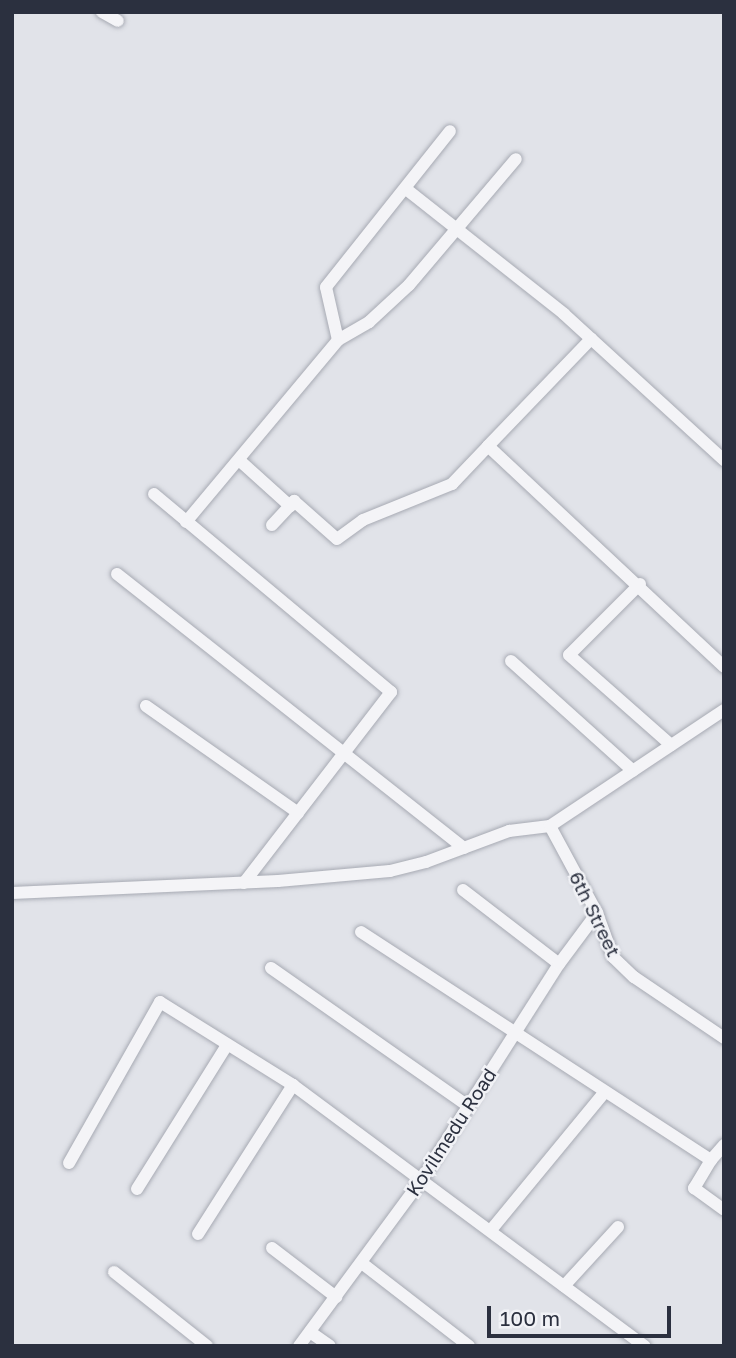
<!DOCTYPE html>
<html>
<head>
<meta charset="utf-8">
<style>
	body { margin:0 }
	#map { position:relative; width:736px; height:1358px; overflow:hidden; background:#e1e3e9; font-family:"Golos Text",sans-serif }
	div>[style] { position:absolute }
	.roads { filter:drop-shadow(0 0 2px #a7aab3) drop-shadow(0 0 2px #a7aab3) }
	.minor>* { height:12px; margin:-6px; padding:0 6px; transform-origin:6px; border-radius:6px; background:#f4f4f7 }
	span { translate:-50% -50%; white-space:nowrap; text-align:center; line-height:1.15; -webkit-text-stroke:5px #f1f2f6; paint-order:stroke }
	.street-label { font-size:19px; color:#2b303f }
	.frame { position:absolute; inset:0; border:14px solid #2b303f; pointer-events:none }
	.scale { position:absolute; left:487px; top:1306px; width:184px; height:32px; box-sizing:border-box; border:4px solid #2b303f; border-top:0; padding-left:9px; font-size:21px; line-height:24px; white-space:nowrap; color:#2b303f; -webkit-text-stroke:5px #f1f2f6; paint-order:stroke }
</style>
</head>
<body>
<div id="map">
	<div class="roads">
		<div class="minor">
			<i style="left:102px;top:12px;width:18px;rotate:29deg"></i>
			<i style="left:406px;top:189px;width:201px;rotate:38.3deg"></i>
			<i style="left:564px;top:314px;width:217px;rotate:42.4deg"></i>
			<i style="left:338px;top:340px;width:54px;rotate:-102.8deg"></i>
			<i style="left:326px;top:287px;width:199px;rotate:-51.5deg"></i>
			<i style="left:488px;top:446px;width:149px;rotate:-46.1deg"></i>
			<i style="left:239px;top:460px;width:69px;rotate:42deg"></i>
			<i style="left:154px;top:494px;width:309px;rotate:39.9deg"></i>
			<i style="left:391px;top:692px;width:241px;rotate:127.6deg"></i>
			<i style="left:186px;top:522px;width:237px;rotate:-50.1deg"></i>
			<i style="left:338px;top:340px;width:36px;rotate:-30deg"></i>
			<i style="left:369px;top:322px;width:54px;rotate:-42.8deg"></i>
			<i style="left:409px;top:285px;width:165px;rotate:-49.7deg"></i>
			<i style="left:272px;top:525px;width:33px;rotate:-47deg"></i>
			<i style="left:294px;top:501px;width:57px;rotate:41.5deg"></i>
			<i style="left:337px;top:539px;width:32px;rotate:-36deg"></i>
			<i style="left:363px;top:520px;width:96px;rotate:-22deg"></i>
			<i style="left:452px;top:484px;width:52px;rotate:-46.5deg"></i>
			<i style="left:488px;top:446px;width:323px;rotate:43.1deg"></i>
			<i style="left:117px;top:574px;width:442px;rotate:38.3deg"></i>
			<i style="left:640px;top:584px;width:100px;rotate:135deg"></i>
			<i style="left:569px;top:655px;width:136px;rotate:41.4deg"></i>
			<i style="left:511px;top:661px;width:164px;rotate:42deg"></i>
			<i style="left:146px;top:706px;width:186px;rotate:35.1deg"></i>
			<i style="left:550px;top:826px;width:99px;rotate:61.6deg"></i>
			<i style="left:597px;top:913px;width:47px;rotate:70deg"></i>
			<i style="left:613px;top:957px;width:29px;rotate:44deg"></i>
			<i style="left:634px;top:977px;width:109px;rotate:34.1deg"></i>
			<i style="left:463px;top:890px;width:121px;rotate:37.6deg"></i>
			<i style="left:12px;top:893px;width:266px;rotate:-2.6deg"></i>
			<i style="left:278px;top:881px;width:112px;rotate:-5.1deg"></i>
			<i style="left:390px;top:871px;width:37px;rotate:-14deg"></i>
			<i style="left:426px;top:862px;width:89px;rotate:-20.5deg"></i>
			<i style="left:509px;top:831px;width:41px;rotate:-7deg"></i>
			<i style="left:550px;top:826px;width:209px;rotate:-33.7deg"></i>
			<i style="left:361px;top:932px;width:418px;rotate:33.1deg"></i>
			<i style="left:711px;top:1160px;width:33px;rotate:121deg"></i>
			<i style="left:694px;top:1188px;width:37px;rotate:36deg"></i>
			<i style="left:271px;top:968px;width:239px;rotate:35deg"></i>
			<i style="left:711px;top:1160px;width:20px;rotate:-49deg"></i>
			<i style="left:69px;top:1163px;width:185px;rotate:-60.5deg"></i>
			<i style="left:160px;top:1002px;width:157px;rotate:32deg"></i>
			<i style="left:293px;top:1085px;width:438px;rotate:36.6deg"></i>
			<i style="left:137px;top:1189px;width:170px;rotate:-58deg"></i>
			<i style="left:491px;top:1230px;width:178px;rotate:-50.5deg"></i>
			<i style="left:198px;top:1234px;width:177px;rotate:-57.5deg"></i>
			<i style="left:272px;top:1248px;width:81px;rotate:37.4deg"></i>
			<i style="left:363px;top:1264px;width:134px;rotate:37.7deg"></i>
			<i style="left:114px;top:1272px;width:119px;rotate:38.5deg"></i>
			<i style="left:564px;top:1286px;width:80px;rotate:-47.5deg"></i>
			<i style="left:310px;top:1332px;width:24px;rotate:35deg"></i>
			<i style="left:299px;top:1346px;width:207px;rotate:-53.6deg"></i>
			<i style="left:422px;top:1179px;width:255px;rotate:-57.5deg"></i>
			<i style="left:559px;top:964px;width:64px;rotate:-53.3deg"></i>
		</div>
	</div>
	<div class="street-label">
		<span style="left:595px;top:914px;rotate:64deg">6th Street</span>
		<span style="left:451px;top:1132px;rotate:-57deg">Kovilmedu Road</span>
	</div>
	<div class="frame"></div>
	<div class="scale">100 m</div>
</div>
</body>
</html>
